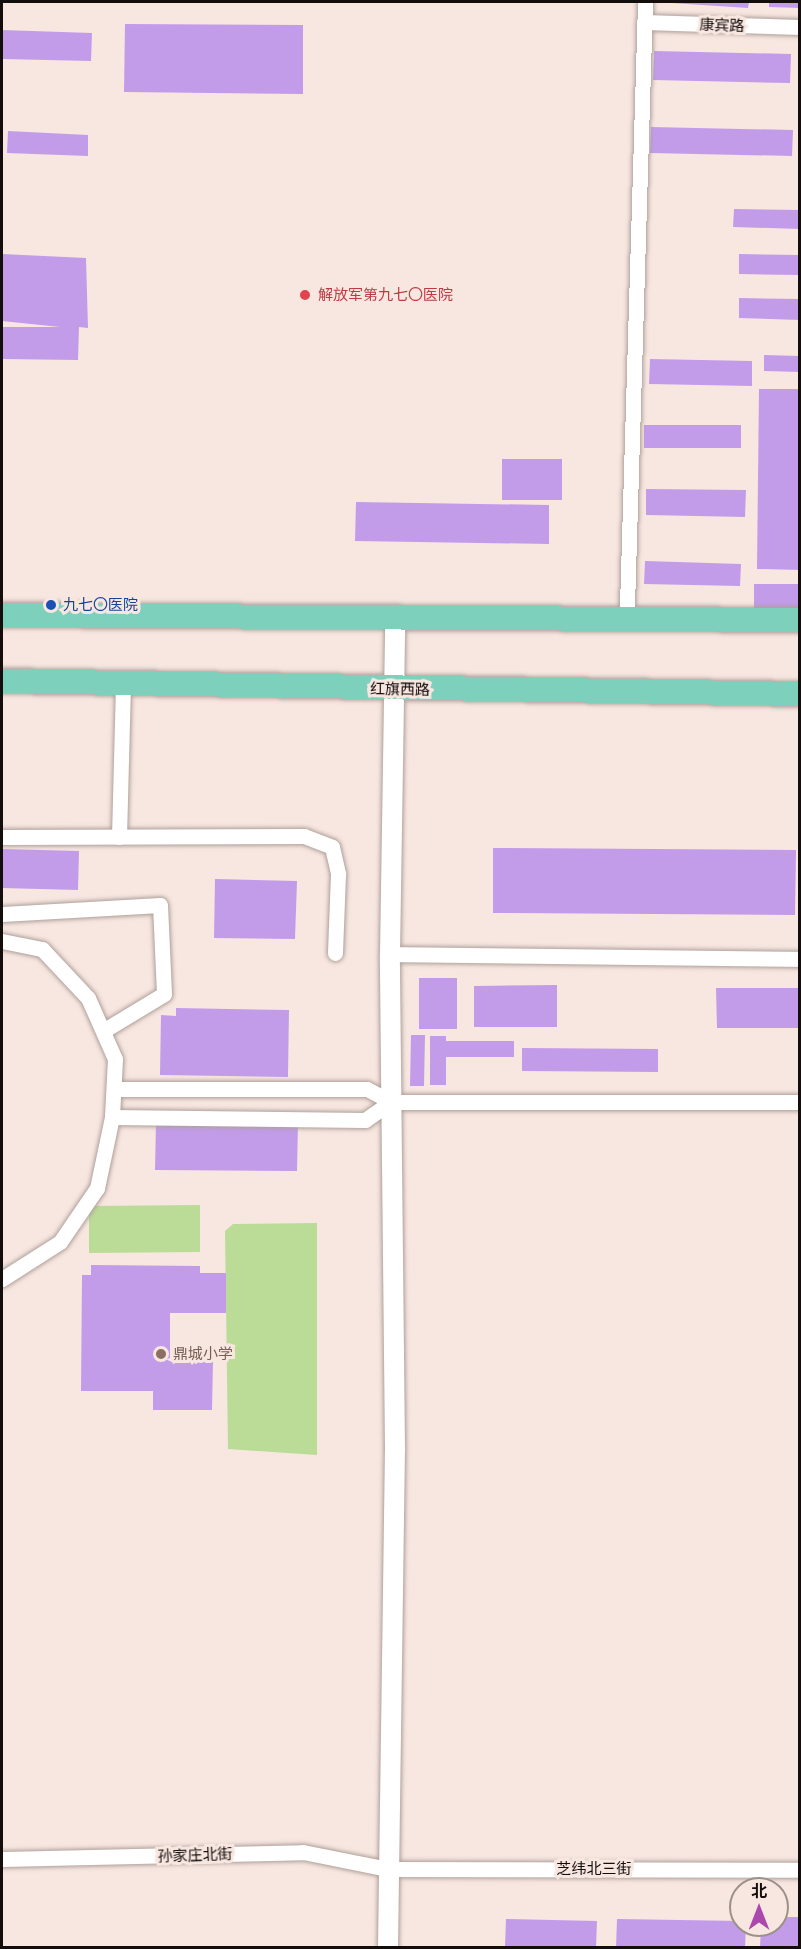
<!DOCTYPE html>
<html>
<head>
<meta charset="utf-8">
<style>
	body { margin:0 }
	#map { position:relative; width:801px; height:1949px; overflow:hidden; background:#f8e7e1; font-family:Inter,"Noto Sans SC",sans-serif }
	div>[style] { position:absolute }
	.green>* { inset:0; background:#bbdc97 }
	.building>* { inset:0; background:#c29ce9 }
	.roads { filter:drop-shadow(0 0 2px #afa09a) drop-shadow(0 0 2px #afa09a) }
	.minor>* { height:15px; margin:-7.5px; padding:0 7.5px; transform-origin:7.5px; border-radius:7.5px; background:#fff }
	.tertiary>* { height:20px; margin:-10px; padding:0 10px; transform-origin:10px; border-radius:10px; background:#fff }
	.primary>* { height:24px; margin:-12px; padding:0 12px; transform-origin:12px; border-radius:12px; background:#7dd0bc }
	.dots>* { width:16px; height:16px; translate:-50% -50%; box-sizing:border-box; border:3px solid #f8e7e1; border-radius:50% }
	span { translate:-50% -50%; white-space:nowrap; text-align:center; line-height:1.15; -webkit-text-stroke:6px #f8e7e1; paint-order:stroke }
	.street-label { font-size:15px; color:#130d0b }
	.health-label { font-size:15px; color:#be3a42 }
	.left { translate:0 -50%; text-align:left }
	.transit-label { font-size:15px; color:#164399 }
	.education-label { font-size:15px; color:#785e54 }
	.frame { position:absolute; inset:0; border:3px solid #130d0b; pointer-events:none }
	.north { position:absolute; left:729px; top:1877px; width:60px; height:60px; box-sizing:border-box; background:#f8e7e1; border:2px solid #9c908b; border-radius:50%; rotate:0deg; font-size:16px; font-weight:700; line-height:24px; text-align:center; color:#130d0b }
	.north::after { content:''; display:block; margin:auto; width:21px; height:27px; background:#ab48ae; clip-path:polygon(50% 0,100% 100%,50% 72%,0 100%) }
</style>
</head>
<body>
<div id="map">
	<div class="green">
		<i style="clip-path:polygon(200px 1205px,200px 1252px,89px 1253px,89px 1206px)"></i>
		<i style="clip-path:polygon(317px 1223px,317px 1455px,228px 1449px,225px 1231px,233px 1224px)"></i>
	</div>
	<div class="building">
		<i style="clip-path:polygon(656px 2px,749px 2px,748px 8px)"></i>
		<i style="clip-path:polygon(769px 2px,800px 2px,800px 8px,769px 7px)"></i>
		<i style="clip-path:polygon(125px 24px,303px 25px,303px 94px,124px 92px)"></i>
		<i style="clip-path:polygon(2px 30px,92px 33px,91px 61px,2px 59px)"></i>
		<i style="clip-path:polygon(654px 51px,791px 54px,790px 83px,653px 80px)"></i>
		<i style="clip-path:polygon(651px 127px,793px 130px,792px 156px,650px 153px)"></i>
		<i style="clip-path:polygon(8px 131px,88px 135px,88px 156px,7px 153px)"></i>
		<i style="clip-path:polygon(734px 209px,800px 210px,800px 229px,733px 227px)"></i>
		<i style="clip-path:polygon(2px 254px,86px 258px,88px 328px,79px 327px,78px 360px,2px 359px,2px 327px,60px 327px,2px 321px)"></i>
		<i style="clip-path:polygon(739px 254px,800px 255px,800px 275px,739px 274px)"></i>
		<i style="clip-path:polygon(739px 298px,800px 299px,800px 320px,739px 318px)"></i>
		<i style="clip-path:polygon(764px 355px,800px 356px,800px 372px,764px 371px)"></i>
		<i style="clip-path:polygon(650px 359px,752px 361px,752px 386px,649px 384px)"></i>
		<i style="clip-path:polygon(759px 389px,800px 389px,800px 570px,757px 569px)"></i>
		<i style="clip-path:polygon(644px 425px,741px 425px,741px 448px,644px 448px)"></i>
		<i style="clip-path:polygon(502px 459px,562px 459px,562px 500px,502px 500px)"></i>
		<i style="clip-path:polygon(646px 489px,746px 490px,745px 517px,646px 515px)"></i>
		<i style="clip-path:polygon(356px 502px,549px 505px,549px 544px,355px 541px)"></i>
		<i style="clip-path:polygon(645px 561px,741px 564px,740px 586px,644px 584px)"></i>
		<i style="clip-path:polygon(754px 584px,800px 584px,800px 611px,754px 611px)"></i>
		<i style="clip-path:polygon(493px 848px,796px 850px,795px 915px,493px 913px)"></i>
		<i style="clip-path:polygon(2px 849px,79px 851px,78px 890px,2px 888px)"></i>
		<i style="clip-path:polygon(215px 879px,297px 881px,295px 939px,214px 938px)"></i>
		<i style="clip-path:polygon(419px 978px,457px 978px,457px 1029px,419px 1029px)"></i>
		<i style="clip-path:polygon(557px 985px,557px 1027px,474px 1027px,474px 986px)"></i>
		<i style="clip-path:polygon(716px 988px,800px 988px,800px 1028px,717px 1028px)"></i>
		<i style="clip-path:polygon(176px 1008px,289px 1010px,288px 1077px,160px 1075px,161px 1015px,176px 1016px)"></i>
		<i style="clip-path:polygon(411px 1035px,425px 1035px,424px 1086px,410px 1086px)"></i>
		<i style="clip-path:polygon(430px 1036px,446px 1036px,446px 1041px,514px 1041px,514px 1057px,446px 1057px,446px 1085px,430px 1085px)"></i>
		<i style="clip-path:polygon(522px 1048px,658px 1049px,658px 1072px,522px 1071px)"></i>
		<i style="clip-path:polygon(156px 1122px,298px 1123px,297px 1171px,155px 1170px)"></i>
		<i style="clip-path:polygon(91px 1265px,200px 1266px,200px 1273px,226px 1273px,226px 1313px,170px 1313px,170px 1361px,213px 1362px,212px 1410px,153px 1410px,153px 1391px,81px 1391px,82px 1275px,91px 1275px)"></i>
		<i style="clip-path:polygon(777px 1917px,800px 1917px,800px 1948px,760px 1948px,761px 1925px,777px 1925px)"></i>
		<i style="clip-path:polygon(506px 1919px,597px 1921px,596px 1948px,505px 1947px)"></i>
		<i style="clip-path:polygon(617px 1919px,741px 1921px,741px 1925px,746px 1925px,745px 1948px,616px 1948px)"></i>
	</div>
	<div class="roads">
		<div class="minor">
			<i style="left:644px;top:22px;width:156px;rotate:1.8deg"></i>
			<i style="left:627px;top:606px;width:604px;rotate:-88.29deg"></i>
			<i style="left:2px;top:837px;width:302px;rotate:-0.2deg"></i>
			<i style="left:304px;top:836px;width:30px;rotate:21deg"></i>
			<i style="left:332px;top:847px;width:28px;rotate:77deg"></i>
			<i style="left:338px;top:874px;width:79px;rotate:92.2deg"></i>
			<i style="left:119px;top:837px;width:153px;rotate:-88.5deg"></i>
			<i style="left:2px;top:914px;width:158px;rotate:-3.3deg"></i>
			<i style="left:160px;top:905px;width:89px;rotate:87.4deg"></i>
			<i style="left:164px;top:994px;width:71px;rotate:148.8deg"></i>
			<i style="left:2px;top:941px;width:41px;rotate:11.3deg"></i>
			<i style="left:42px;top:949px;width:67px;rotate:46.8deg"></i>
			<i style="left:88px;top:998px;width:67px;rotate:66.1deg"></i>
			<i style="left:115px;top:1059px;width:58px;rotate:93deg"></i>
			<i style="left:112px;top:1117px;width:73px;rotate:101.9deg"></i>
			<i style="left:97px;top:1188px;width:65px;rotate:124.4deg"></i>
			<i style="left:60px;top:1242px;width:69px;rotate:147.5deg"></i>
			<i style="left:390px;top:954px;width:410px;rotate:0.7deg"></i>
			<i style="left:115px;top:1089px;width:252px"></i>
			<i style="left:367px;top:1089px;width:27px;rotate:28deg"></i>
			<i style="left:391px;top:1102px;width:409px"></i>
			<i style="left:112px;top:1117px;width:253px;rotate:0.7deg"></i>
			<i style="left:365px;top:1120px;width:32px;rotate:-35deg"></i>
			<i style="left:2px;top:1859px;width:301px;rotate:-1.3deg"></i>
			<i style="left:303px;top:1852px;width:87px;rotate:11.3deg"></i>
			<i style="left:388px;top:1869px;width:412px;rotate:0.1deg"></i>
		</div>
		<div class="tertiary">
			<i style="left:388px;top:1948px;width:499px;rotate:-89.2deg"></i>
			<i style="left:395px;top:1449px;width:495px;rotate:-90.6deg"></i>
			<i style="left:390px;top:954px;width:337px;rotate:-89.1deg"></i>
		</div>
		<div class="primary">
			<i style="left:2px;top:615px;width:798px;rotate:0.36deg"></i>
			<i style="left:2px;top:681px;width:798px;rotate:0.93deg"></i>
		</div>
	</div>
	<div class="dots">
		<i style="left:305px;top:295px;background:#e0444e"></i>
		<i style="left:51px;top:605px;background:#1a4fb4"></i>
		<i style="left:161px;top:1354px;background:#8d6e63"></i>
	</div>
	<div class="street-label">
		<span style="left:722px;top:25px;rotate:2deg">康宾路</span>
		<span style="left:400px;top:689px;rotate:1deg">红旗西路</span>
		<span style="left:195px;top:1855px;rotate:-2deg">孙家庄北街</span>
		<span style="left:594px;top:1869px">芝纬北三街</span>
	</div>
	<div class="health-label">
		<span class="left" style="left:318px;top:295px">解放军第九七〇医院</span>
	</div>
	<div class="transit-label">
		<span class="left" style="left:63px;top:605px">九七〇医院</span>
	</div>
	<div class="education-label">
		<span class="left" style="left:173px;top:1354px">鼎城小学</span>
	</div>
	<div class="frame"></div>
	<div class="north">北</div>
</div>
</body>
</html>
